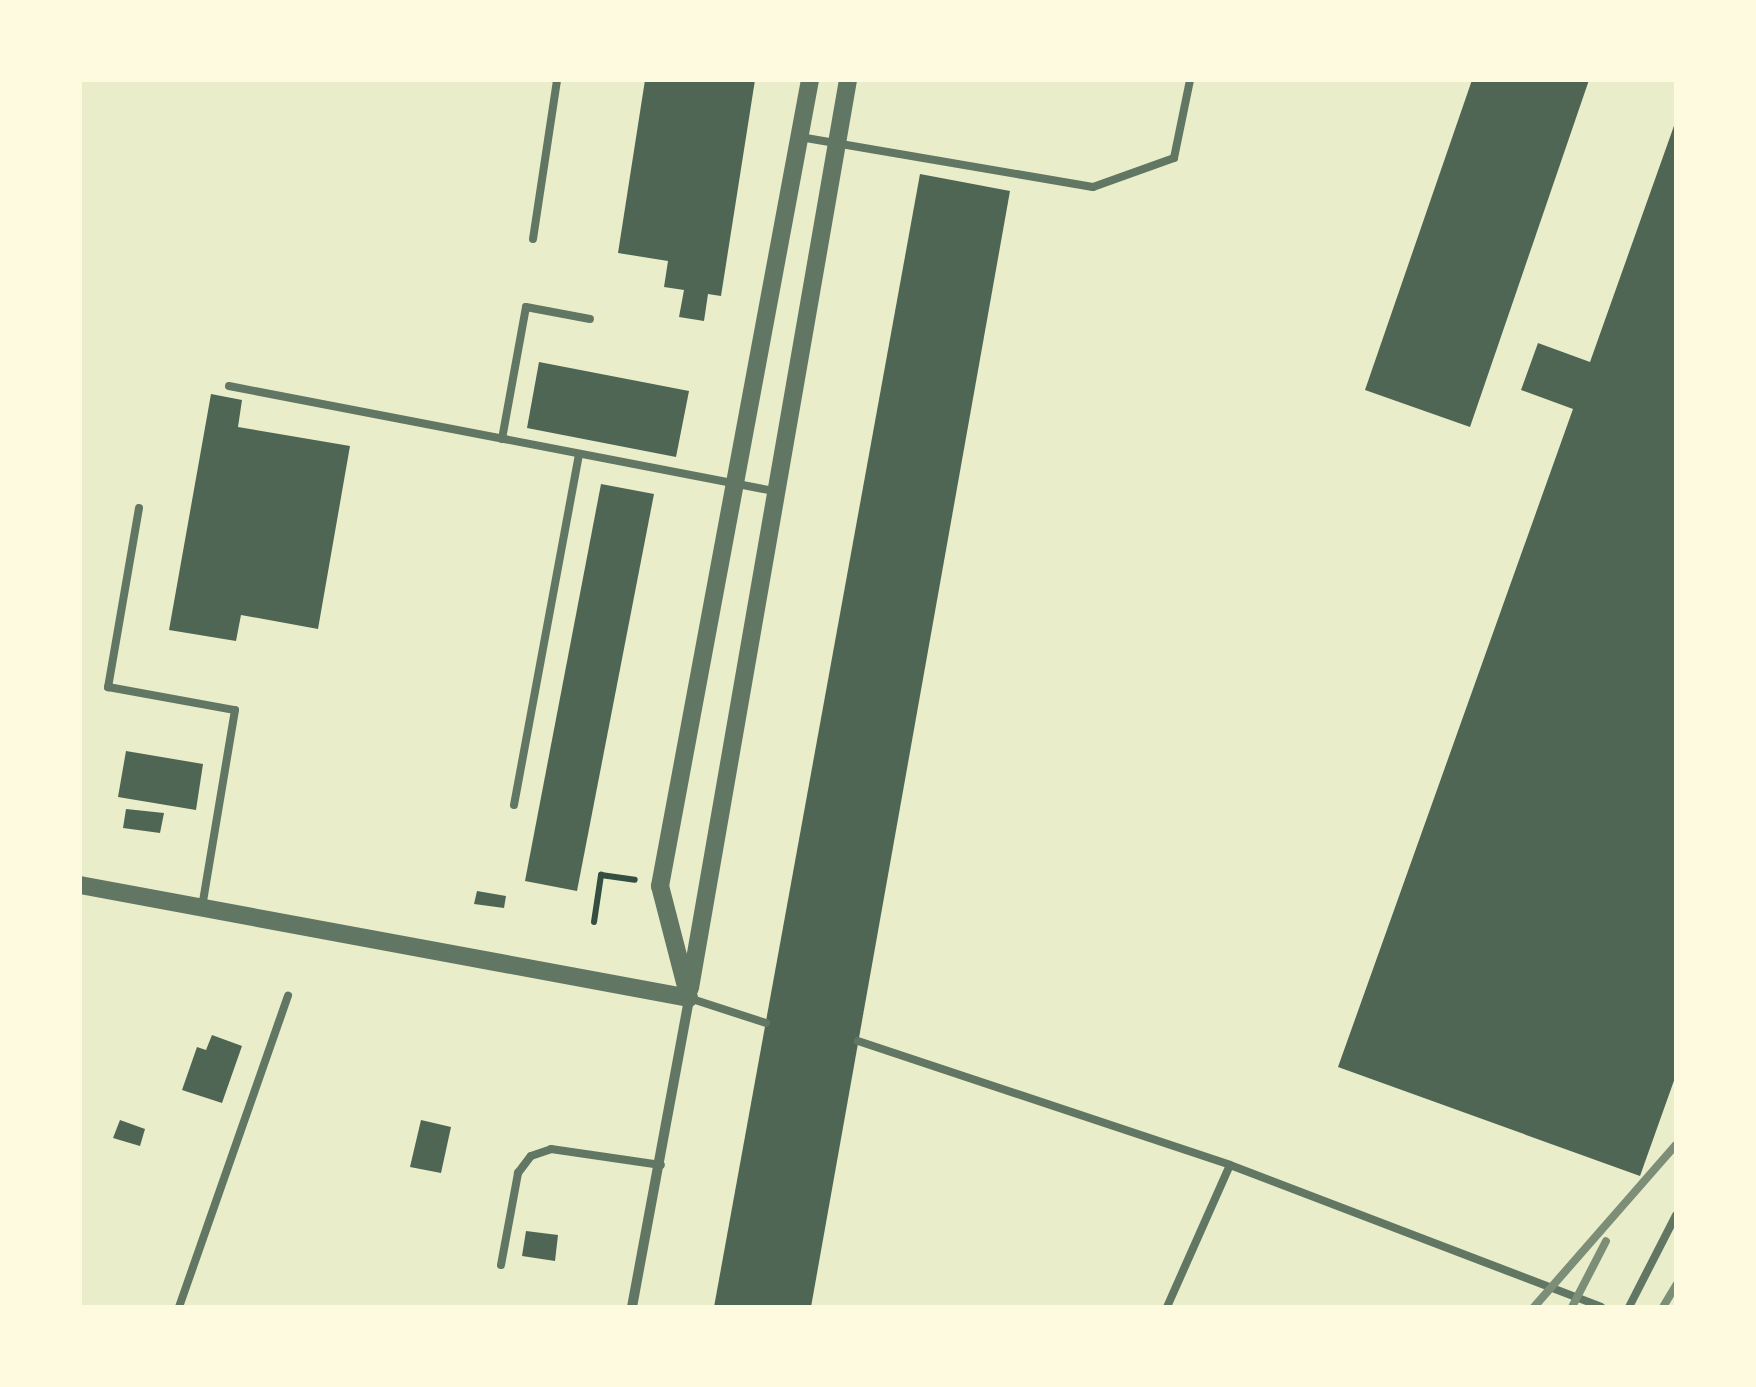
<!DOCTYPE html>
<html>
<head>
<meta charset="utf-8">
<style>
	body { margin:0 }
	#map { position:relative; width:1756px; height:1387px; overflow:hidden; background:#e9edc9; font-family:"DM Sans",sans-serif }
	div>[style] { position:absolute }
	.building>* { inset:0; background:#4f6655 }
	.path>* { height:6px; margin:-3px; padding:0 3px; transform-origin:3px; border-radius:3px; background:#344e41 }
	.service>* { height:8px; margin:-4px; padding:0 4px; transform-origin:4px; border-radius:4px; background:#617663 }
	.minor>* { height:10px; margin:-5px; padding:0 5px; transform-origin:5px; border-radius:5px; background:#617663 }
	.tertiary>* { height:18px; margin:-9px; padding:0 9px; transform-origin:9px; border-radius:9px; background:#617663 }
	.rail>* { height:8px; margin:-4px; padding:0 4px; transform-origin:4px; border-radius:4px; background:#7c8e77 }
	span { translate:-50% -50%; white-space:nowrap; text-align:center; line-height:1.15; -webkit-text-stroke:9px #fefae0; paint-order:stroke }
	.frame { position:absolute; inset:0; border:82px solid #fefae0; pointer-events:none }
</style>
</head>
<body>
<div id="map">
	<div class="building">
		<i style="clip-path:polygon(645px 80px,755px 80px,721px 296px,708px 294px,704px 321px,679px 317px,684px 290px,664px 287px,668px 261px,618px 253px)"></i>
		<i style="clip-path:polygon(1472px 80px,1589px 80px,1470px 427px,1365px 390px)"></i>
		<i style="clip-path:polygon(1675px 123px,1676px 1075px,1640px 1176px,1338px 1067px,1573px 409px,1521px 390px,1538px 343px,1590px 362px)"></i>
		<i style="clip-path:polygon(920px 174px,1010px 191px,811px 1307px,714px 1307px)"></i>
		<i style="clip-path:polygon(539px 362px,689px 391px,676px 457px,527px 428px)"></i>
		<i style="clip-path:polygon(211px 394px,242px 400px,238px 427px,350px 446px,318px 629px,241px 615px,236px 641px,169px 630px)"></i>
		<i style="clip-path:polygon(601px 484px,654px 494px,577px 891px,525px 881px)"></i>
		<i style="clip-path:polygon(126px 751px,203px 764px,196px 810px,118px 797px)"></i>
		<i style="clip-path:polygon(126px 809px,164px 813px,160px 833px,123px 828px)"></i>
		<i style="clip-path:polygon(477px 891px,506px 896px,504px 908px,474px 904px)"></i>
		<i style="clip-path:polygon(212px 1035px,242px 1046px,222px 1103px,182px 1090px,197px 1047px,206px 1050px)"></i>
		<i style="clip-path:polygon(120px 1120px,145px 1129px,140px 1146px,113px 1138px)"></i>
		<i style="clip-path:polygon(421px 1120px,451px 1127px,441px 1173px,410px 1167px)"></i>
		<i style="clip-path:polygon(526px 1231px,558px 1235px,555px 1261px,522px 1256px)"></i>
	</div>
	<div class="path">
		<i style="left:594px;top:922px;width:48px;rotate:-81.5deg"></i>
		<i style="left:601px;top:875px;width:34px;rotate:8deg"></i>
	</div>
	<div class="service">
		<i style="left:800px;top:137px;width:297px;rotate:9.7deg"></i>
		<i style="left:1093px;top:187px;width:86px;rotate:-19.7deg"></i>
		<i style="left:1174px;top:158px;width:80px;rotate:-78.4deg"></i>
		<i style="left:533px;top:239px;width:161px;rotate:-81.4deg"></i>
		<i style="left:229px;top:386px;width:555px;rotate:10.91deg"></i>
		<i style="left:502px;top:439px;width:134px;rotate:-79.7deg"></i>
		<i style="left:526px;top:307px;width:65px;rotate:10.6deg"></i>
		<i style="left:139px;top:508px;width:182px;rotate:99.8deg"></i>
		<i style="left:108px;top:687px;width:129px;rotate:10.3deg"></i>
		<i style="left:235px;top:710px;width:200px;rotate:99.5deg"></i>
		<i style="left:514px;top:805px;width:357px;rotate:-79.5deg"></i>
		<i style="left:689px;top:998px;width:81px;rotate:18deg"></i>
		<i style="left:858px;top:1041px;width:392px;rotate:18.4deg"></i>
		<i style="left:501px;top:1265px;width:94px;rotate:-79.5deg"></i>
		<i style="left:518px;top:1173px;width:21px;rotate:-53deg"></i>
		<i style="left:531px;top:1156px;width:21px;rotate:-19deg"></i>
		<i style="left:551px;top:1149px;width:111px;rotate:8.3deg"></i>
		<i style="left:179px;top:1307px;width:330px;rotate:-70.7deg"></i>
		<i style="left:1167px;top:1307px;width:155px;rotate:-66.1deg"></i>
		<i style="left:1230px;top:1165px;width:397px;rotate:20.9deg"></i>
		<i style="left:1629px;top:1307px;width:103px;rotate:-62.9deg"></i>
	</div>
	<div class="minor">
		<i style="left:632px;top:1307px;width:314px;rotate:-79.5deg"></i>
	</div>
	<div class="tertiary">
		<i style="left:80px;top:885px;width:619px;rotate:10.51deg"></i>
		<i style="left:690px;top:988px;width:922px;rotate:-80.13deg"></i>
		<i style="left:689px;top:998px;width:116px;rotate:-104.5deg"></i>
		<i style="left:660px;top:886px;width:820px;rotate:-79.46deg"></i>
	</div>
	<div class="rail">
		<i style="left:1534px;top:1307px;width:215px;rotate:-48.8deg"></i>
		<i style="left:1572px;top:1307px;width:74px;rotate:-62.7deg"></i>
		<i style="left:1663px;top:1307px;width:26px;rotate:-59deg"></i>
	</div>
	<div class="frame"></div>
</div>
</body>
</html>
